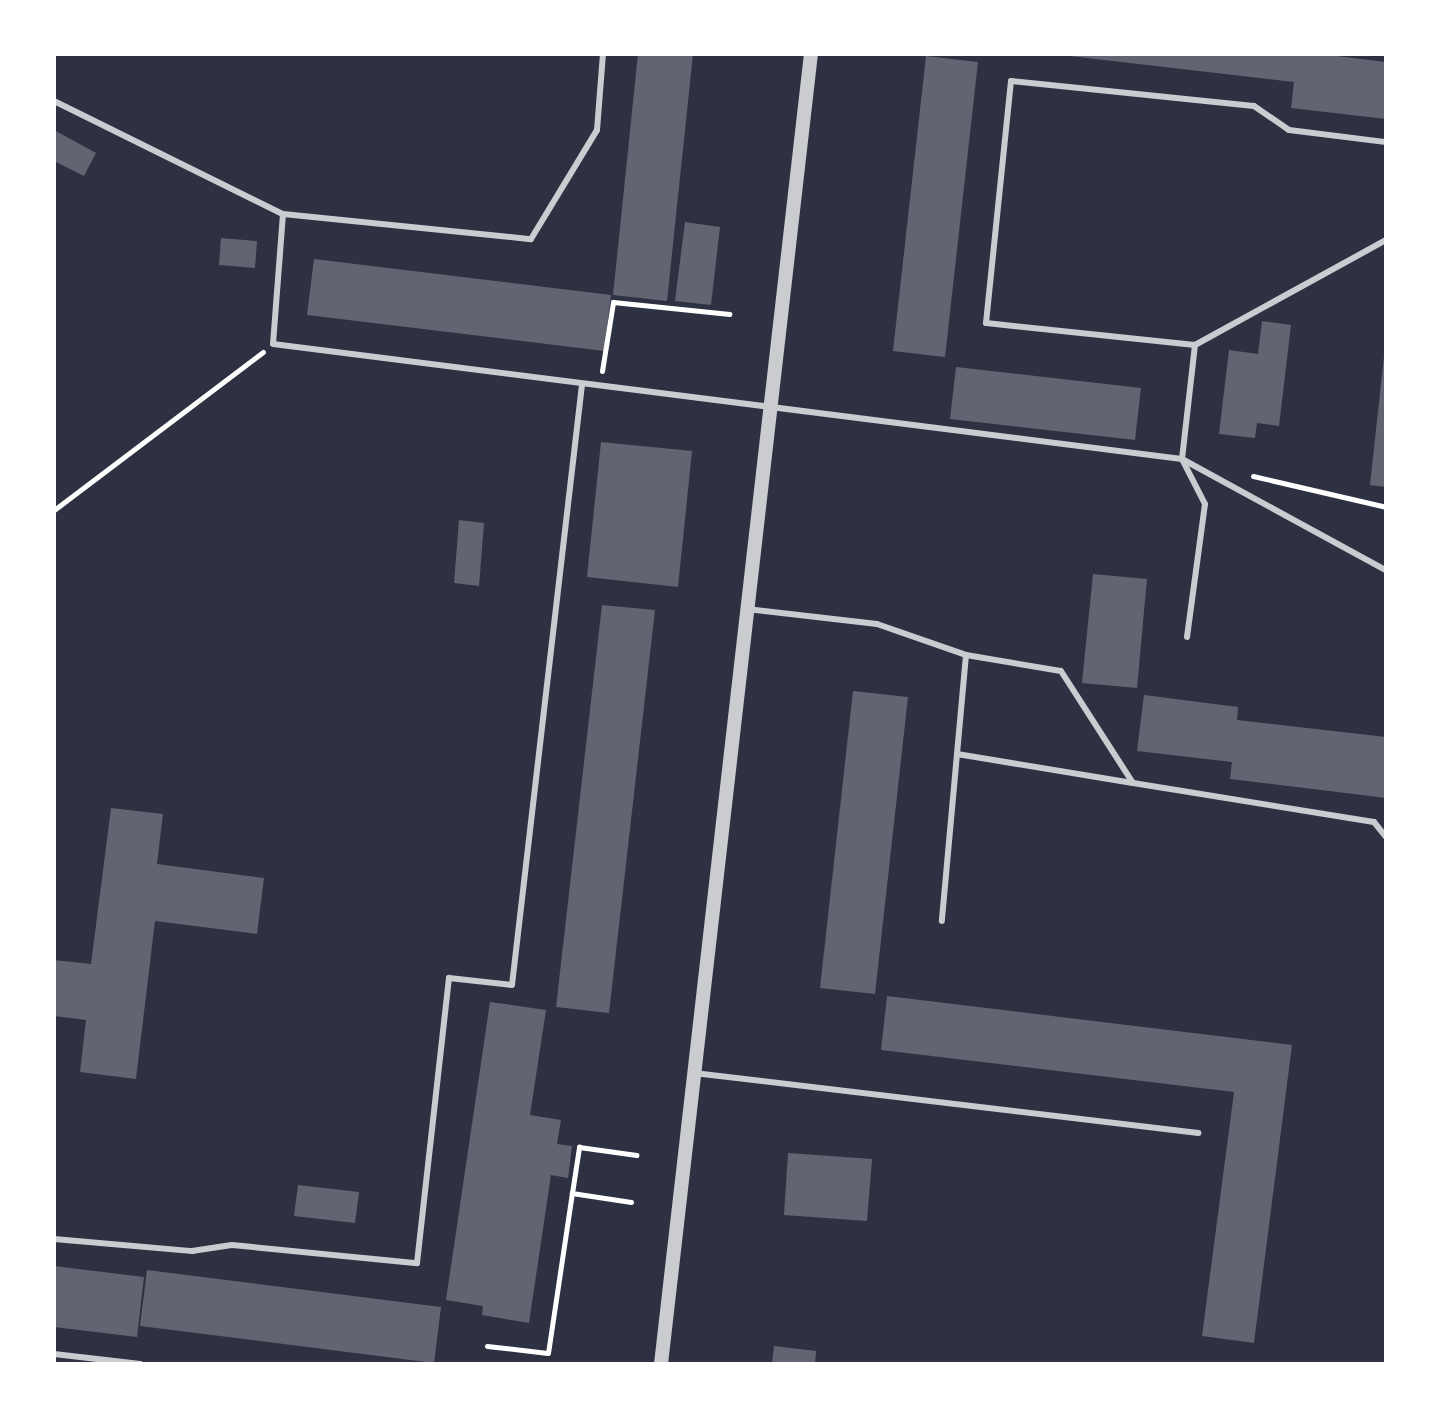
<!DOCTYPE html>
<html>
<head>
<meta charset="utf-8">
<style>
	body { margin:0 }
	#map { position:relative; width:1440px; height:1418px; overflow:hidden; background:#2d3142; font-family:"Source Sans 3",sans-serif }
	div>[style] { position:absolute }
	.building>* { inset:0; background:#626471 }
	.path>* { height:5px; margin:-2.5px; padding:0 2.5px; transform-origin:2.5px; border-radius:2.5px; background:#fff }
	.service>* { height:6px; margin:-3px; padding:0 3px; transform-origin:3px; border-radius:3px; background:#caccd0 }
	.tertiary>* { height:14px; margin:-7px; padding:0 7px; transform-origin:7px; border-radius:7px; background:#caccd0 }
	span { translate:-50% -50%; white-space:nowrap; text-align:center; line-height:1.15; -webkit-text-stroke:6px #fff; paint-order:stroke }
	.frame { position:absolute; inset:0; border:56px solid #fff; pointer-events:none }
</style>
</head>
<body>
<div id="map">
	<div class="building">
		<i style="clip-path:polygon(638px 54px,693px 54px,667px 301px,613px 295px)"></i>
		<i style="clip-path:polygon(1320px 54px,1386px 62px,1386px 119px,1291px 108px,1294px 82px,1070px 56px)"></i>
		<i style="clip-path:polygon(926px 56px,978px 62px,945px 357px,893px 351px)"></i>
		<i style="clip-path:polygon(54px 130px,96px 153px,84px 176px,54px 161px)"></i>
		<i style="clip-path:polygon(685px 222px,720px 227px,711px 305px,675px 301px)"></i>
		<i style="clip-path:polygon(221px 238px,257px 241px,255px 268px,219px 265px)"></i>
		<i style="clip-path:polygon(314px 259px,611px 295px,604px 351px,307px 315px)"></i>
		<i style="clip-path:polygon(1262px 321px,1291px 325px,1279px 426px,1257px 423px,1255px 438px,1219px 434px,1229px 350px,1258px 354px)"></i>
		<i style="clip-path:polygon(1384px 356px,1386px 356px,1386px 487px,1370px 485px)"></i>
		<i style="clip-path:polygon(956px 367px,1141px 388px,1135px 440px,950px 419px)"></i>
		<i style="clip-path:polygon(601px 442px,692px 451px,678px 587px,587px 577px)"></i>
		<i style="clip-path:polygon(459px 520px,484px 523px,479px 586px,454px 583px)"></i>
		<i style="clip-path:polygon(1093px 574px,1147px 579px,1137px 688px,1082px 683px)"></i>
		<i style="clip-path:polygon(602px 605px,655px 610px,609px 1013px,556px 1007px)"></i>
		<i style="clip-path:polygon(853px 691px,908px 697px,875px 994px,820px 988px)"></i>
		<i style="clip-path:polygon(1144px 695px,1238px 707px,1237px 720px,1386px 737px,1386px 798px,1230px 779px,1232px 762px,1137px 751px)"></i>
		<i style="clip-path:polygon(111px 808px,163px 814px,157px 864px,264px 878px,257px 934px,155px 921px,136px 1079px,80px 1072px,86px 1020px,54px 1016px,54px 960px,91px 964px)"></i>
		<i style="clip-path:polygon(887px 996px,1292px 1045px,1254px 1343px,1202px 1336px,1234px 1092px,881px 1050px)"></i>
		<i style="clip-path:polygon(490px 1002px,546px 1010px,530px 1115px,561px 1120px,557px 1144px,572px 1146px,568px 1178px,551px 1175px,529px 1323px,482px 1315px,483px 1306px,446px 1300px)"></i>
		<i style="clip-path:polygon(788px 1153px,872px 1159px,867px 1221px,784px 1215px)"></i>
		<i style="clip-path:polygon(298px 1185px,359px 1192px,355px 1223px,294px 1216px)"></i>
		<i style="clip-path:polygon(54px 1266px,144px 1277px,137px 1337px,54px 1327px)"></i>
		<i style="clip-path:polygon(147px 1270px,441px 1307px,434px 1363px,140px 1326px)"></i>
		<i style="clip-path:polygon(774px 1346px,816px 1351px,815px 1364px,772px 1364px)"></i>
	</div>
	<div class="path">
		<i style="left:602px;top:371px;width:70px;rotate:-80.9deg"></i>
		<i style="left:613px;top:302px;width:117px;rotate:5.9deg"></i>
		<i style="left:1253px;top:476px;width:137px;rotate:13.1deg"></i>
		<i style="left:54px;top:510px;width:262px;rotate:-37.1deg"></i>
		<i style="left:631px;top:1202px;width:60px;rotate:-171.3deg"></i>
		<i style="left:572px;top:1193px;width:47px;rotate:-81.3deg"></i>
		<i style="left:579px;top:1147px;width:58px;rotate:8deg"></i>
		<i style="left:487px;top:1346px;width:61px;rotate:6.5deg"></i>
		<i style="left:548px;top:1353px;width:162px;rotate:-81.5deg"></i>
	</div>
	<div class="service">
		<i style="left:54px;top:101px;width:255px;rotate:26.3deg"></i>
		<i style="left:283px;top:214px;width:249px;rotate:5.8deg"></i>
		<i style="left:531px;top:239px;width:127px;rotate:-58.8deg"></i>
		<i style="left:597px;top:130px;width:76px;rotate:-85.5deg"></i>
		<i style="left:283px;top:214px;width:130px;rotate:94.4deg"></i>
		<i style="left:273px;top:344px;width:916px;rotate:7.21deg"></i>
		<i style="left:1182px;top:459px;width:232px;rotate:28.6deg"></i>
		<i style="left:1195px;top:345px;width:218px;rotate:-28.8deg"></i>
		<i style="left:747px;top:609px;width:131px;rotate:6.6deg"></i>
		<i style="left:877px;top:624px;width:94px;rotate:19.2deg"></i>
		<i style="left:966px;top:655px;width:267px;rotate:95.2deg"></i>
		<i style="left:1187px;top:637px;width:134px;rotate:-82.3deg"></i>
		<i style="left:1205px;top:504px;width:51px;rotate:-117.1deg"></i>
		<i style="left:1182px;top:459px;width:115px;rotate:-83.5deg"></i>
		<i style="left:1195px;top:345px;width:210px;rotate:-174deg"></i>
		<i style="left:986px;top:323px;width:243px;rotate:-84.1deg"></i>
		<i style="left:1011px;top:81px;width:244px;rotate:5.9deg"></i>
		<i style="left:1254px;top:106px;width:42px;rotate:34.4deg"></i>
		<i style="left:1289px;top:130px;width:98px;rotate:7.1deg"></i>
		<i style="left:966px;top:655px;width:96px;rotate:9.6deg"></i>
		<i style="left:1061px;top:671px;width:133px;rotate:57.3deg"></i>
		<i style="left:1133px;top:783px;width:244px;rotate:9.2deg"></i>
		<i style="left:1374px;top:822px;width:19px;rotate:51deg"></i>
		<i style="left:957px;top:754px;width:178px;rotate:9.4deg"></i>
		<i style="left:694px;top:1073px;width:508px;rotate:6.79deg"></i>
		<i style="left:54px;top:1239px;width:139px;rotate:5deg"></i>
		<i style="left:192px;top:1251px;width:40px;rotate:-8.5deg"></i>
		<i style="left:232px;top:1245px;width:186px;rotate:5.6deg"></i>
		<i style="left:417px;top:1263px;width:287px;rotate:-83.6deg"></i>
		<i style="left:449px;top:978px;width:63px;rotate:6.3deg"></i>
		<i style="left:512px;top:985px;width:604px;rotate:-83.35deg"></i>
		<i style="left:54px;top:1354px;width:87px;rotate:6.6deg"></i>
	</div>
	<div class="tertiary">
		<i style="left:661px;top:1364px;width:1319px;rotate:-83.47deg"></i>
	</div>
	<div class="frame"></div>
</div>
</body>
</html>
